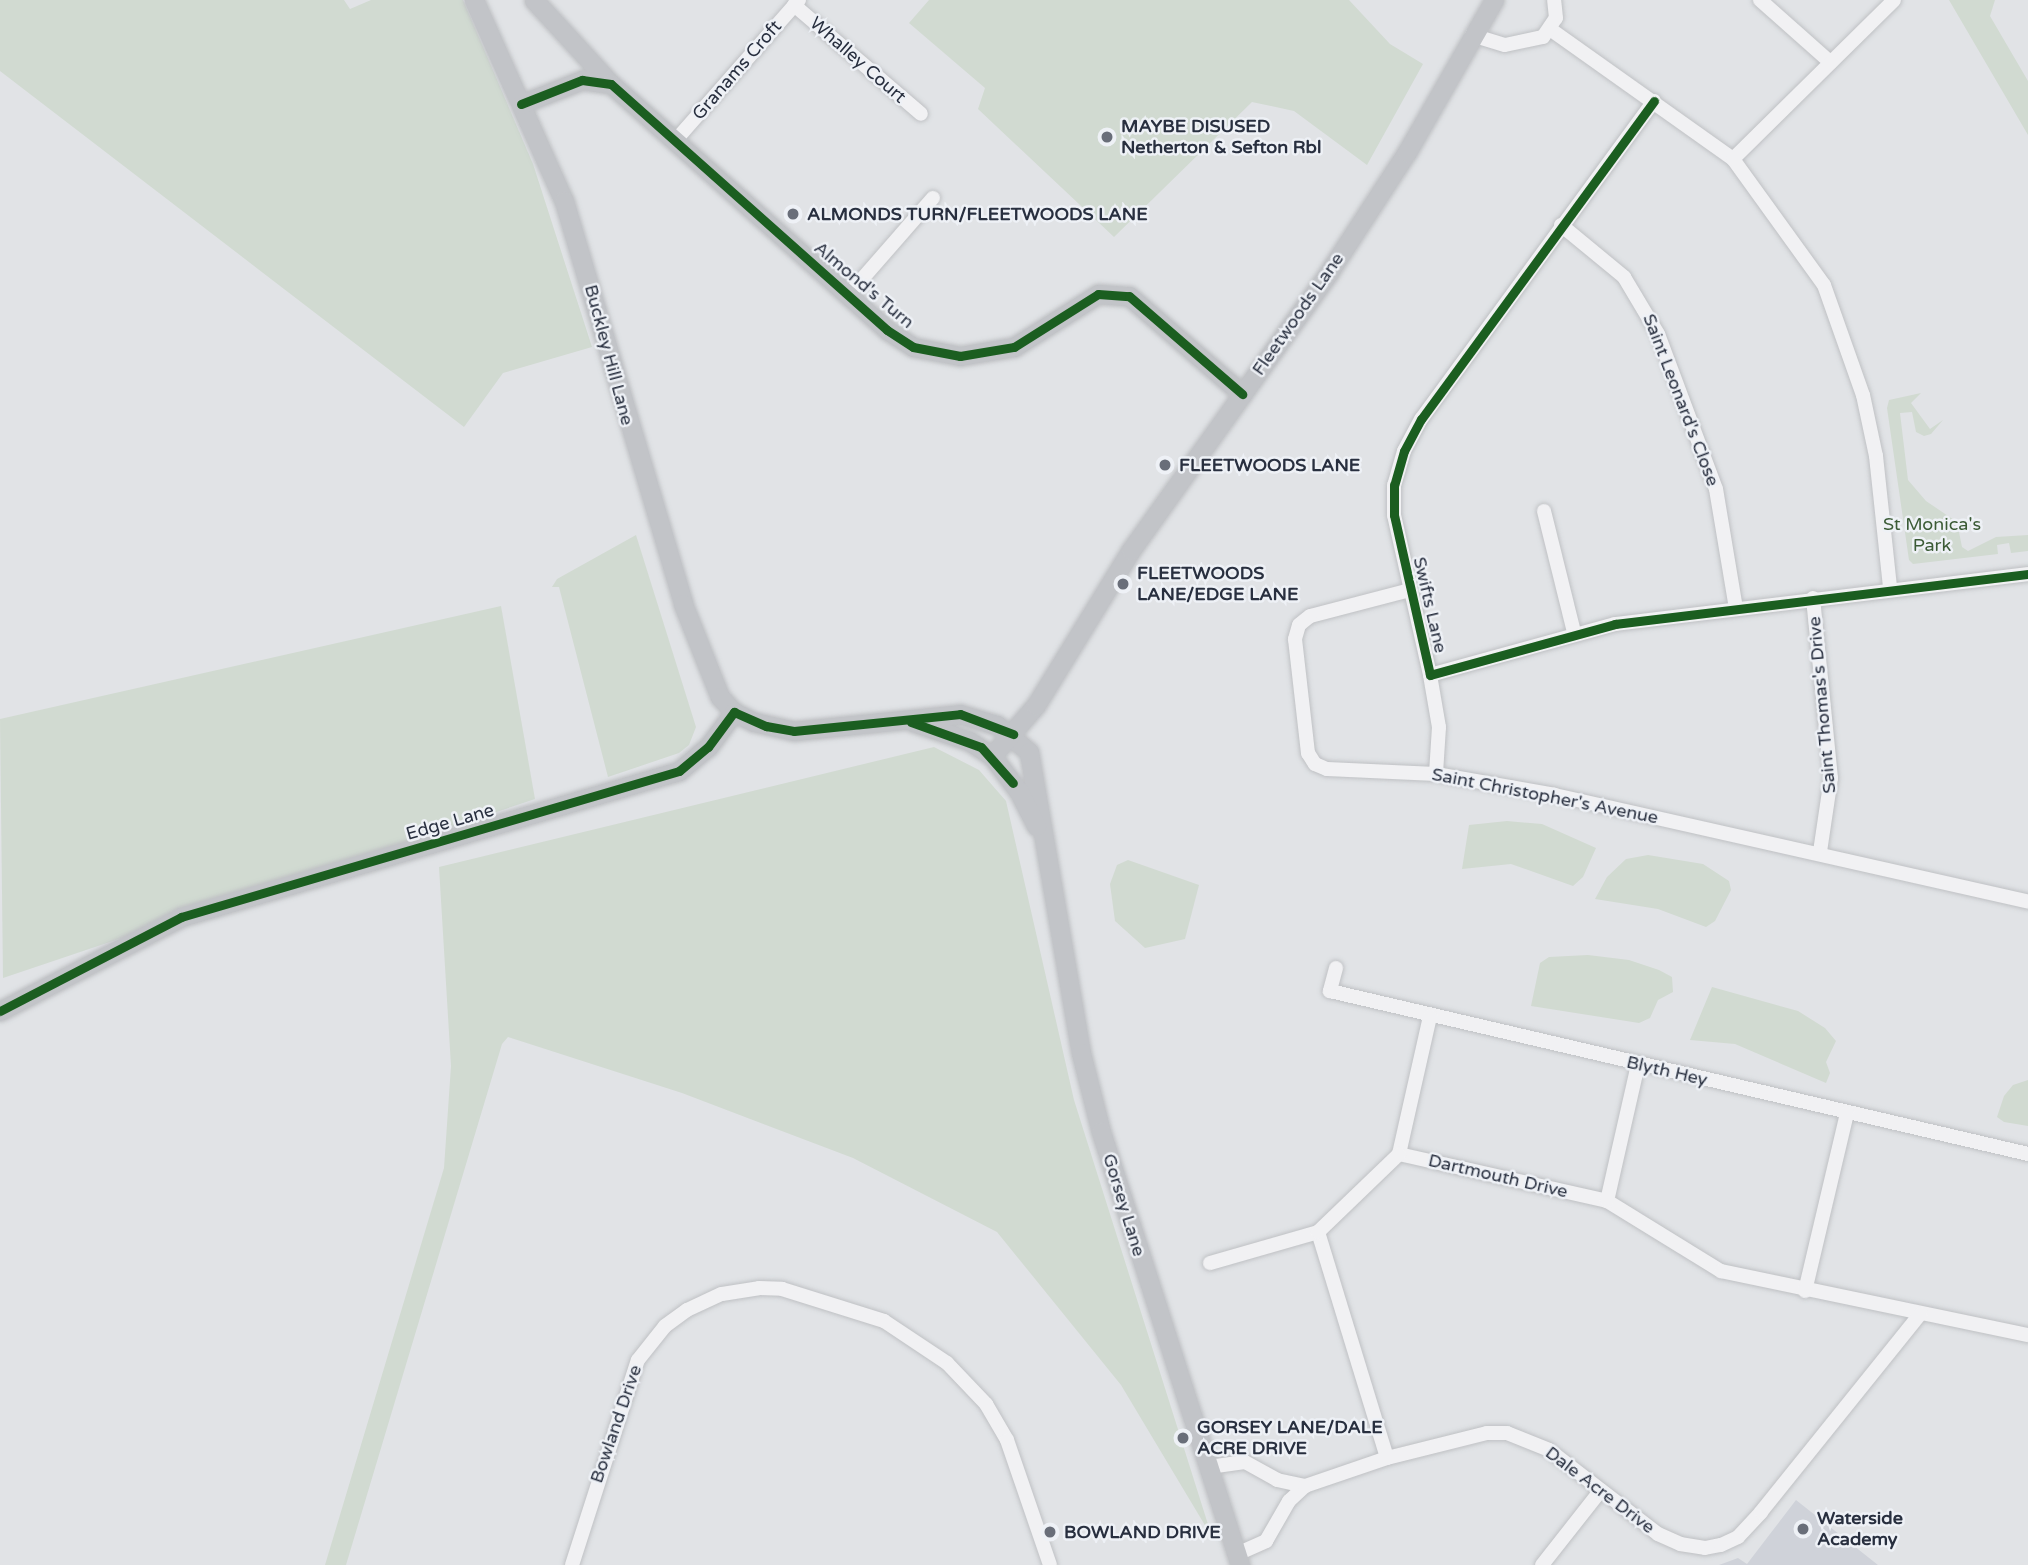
<!DOCTYPE html>
<html>
<head>
<meta charset="utf-8">
<style>
	body { margin:0 }
	#map { position:relative; width:2028px; height:1565px; overflow:hidden; background:#e1e3e6; font-family:"Varela Round",sans-serif }
	div>[style] { position:absolute }
	.built>* { inset:0; background:#cfd2d9 }
	.green>* { inset:0; background:#d1dad1 }
	.roads { filter:drop-shadow(0 0 2px #bfc1c4) drop-shadow(0 0 2px #bfc1c4) }
	.street>* { height:14px; margin:-7px; padding:0 7px; transform-origin:7px; border-radius:7px; background:#f1f1f3 }
	.secondary>* { height:19px; margin:-9.5px; padding:0 9.5px; transform-origin:9.5px; border-radius:9.5px; background:#c2c4c8 }
	.cycleway>* { height:9px; margin:-4.5px; padding:0 4.5px; transform-origin:4.5px; border-radius:4.5px; background:#1b5e20 }
	.dots>* { width:19px; height:19px; translate:-50% -50%; box-sizing:border-box; border:4px solid #eef1f6; border-radius:50% }
	span { translate:-50% -50%; white-space:nowrap; text-align:center; line-height:1.15; -webkit-text-stroke:5px #eef1f6; paint-order:stroke }
	.street-label { font-size:18px; color:#282f3f }
	.poi-label { font-size:18px; color:#282f3f; font-weight:700 }
	.left { translate:0 -50%; text-align:left }
	.park-label { font-size:18px; color:#3b5b36 }
</style>
</head>
<body>
<div id="map">
	<div class="built">
		<i style="clip-path:polygon(1796px 1500px,1878px 1565px,1719px 1565px,1738px 1558px,1747px 1564px)"></i>
	</div>
	<div class="green">
		<i style="clip-path:polygon(0 0,344px 0,350px 9px,371px 0,463px 0,533px 164px,592px 347px,503px 373px,464px 427px,0 71px)"></i>
		<i style="clip-path:polygon(929px 0,1349px 0,1390px 44px,1423px 64px,1367px 165px,1294px 111px,1252px 102px,1114px 237px,978px 109px,985px 88px,909px 23px)"></i>
		<i style="clip-path:polygon(1949px 0,1995px 0,1990px 16px,2028px 81px,2028px 135px)"></i>
		<i style="clip-path:polygon(1921px 393px,1911px 403px,1930px 429px,1943px 420px,1931px 434px,1924px 436px,1916px 432px,1912px 412px,1900px 413px,1908px 480px,1926px 501px,1957px 522px,1962px 547px,1968px 551px,1996px 537px,2028px 535px,2028px 551px,2011px 553px,2009px 543px,1997px 545px,1998px 554px,1913px 564px,1909px 560px,1887px 408px,1889px 400px)"></i>
		<i style="clip-path:polygon(636px 535px,696px 727px,689px 745px,679px 753px,608px 777px,559px 587px,552px 587px,557px 579px)"></i>
		<i style="clip-path:polygon(501px 606px,535px 799px,3px 978px,0 719px)"></i>
		<i style="clip-path:polygon(934px 747px,979px 770px,1006px 801px,1074px 1100px,1212px 1537px,1121px 1385px,997px 1232px,853px 1158px,682px 1093px,508px 1037px,502px 1044px,346px 1565px,325px 1565px,444px 1168px,451px 1066px,439px 867px)"></i>
		<i style="clip-path:polygon(1507px 821px,1542px 824px,1596px 848px,1583px 877px,1573px 886px,1511px 864px,1462px 869px,1469px 825px)"></i>
		<i style="clip-path:polygon(1648px 855px,1703px 864px,1729px 881px,1731px 890px,1715px 921px,1706px 927px,1658px 909px,1595px 899px,1607px 877px,1626px 859px)"></i>
		<i style="clip-path:polygon(1128px 860px,1199px 885px,1185px 939px,1145px 948px,1115px 921px,1110px 884px,1117px 865px)"></i>
		<i style="clip-path:polygon(1588px 955px,1629px 960px,1659px 970px,1672px 977px,1673px 992px,1658px 1000px,1650px 1018px,1639px 1023px,1531px 1006px,1540px 963px,1549px 957px)"></i>
		<i style="clip-path:polygon(1712px 987px,1798px 1011px,1825px 1028px,1836px 1041px,1826px 1062px,1830px 1073px,1826px 1083px,1735px 1044px,1690px 1040px)"></i>
		<i style="clip-path:polygon(2028px 1080px,2028px 1126px,2004px 1122px,1997px 1117px,2004px 1096px,2013px 1085px)"></i>
	</div>
	<div class="roads">
		<div class="street">
			<i style="left:1760px;top:0;width:94px;rotate:41.5deg"></i>
			<i style="left:794px;top:5px;width:167px;rotate:40.6deg"></i>
			<i style="left:1550px;top:29px;width:224px;rotate:35.4deg"></i>
			<i style="left:1733px;top:159px;width:155px;rotate:54.2deg"></i>
			<i style="left:1824px;top:285px;width:117px;rotate:70.5deg"></i>
			<i style="left:1863px;top:395px;width:62px;rotate:78deg"></i>
			<i style="left:1876px;top:456px;width:133px;rotate:83.9deg"></i>
			<i style="left:1472px;top:35px;width:34px;rotate:17deg"></i>
			<i style="left:1505px;top:45px;width:39px;rotate:-12deg"></i>
			<i style="left:1543px;top:37px;width:23px;rotate:-56deg"></i>
			<i style="left:1556px;top:18px;width:18px;rotate:-96deg"></i>
			<i style="left:1654px;top:101px;width:394px;rotate:126.2deg"></i>
			<i style="left:1421px;top:419px;width:36px;rotate:118deg"></i>
			<i style="left:1404px;top:451px;width:35px;rotate:106deg"></i>
			<i style="left:1394px;top:485px;width:30px;rotate:90deg"></i>
			<i style="left:1394px;top:515px;width:164px;rotate:77.3deg"></i>
			<i style="left:1430px;top:675px;width:192px;rotate:-15.4deg"></i>
			<i style="left:1615px;top:624px;width:416px;rotate:-6.9deg"></i>
			<i style="left:675px;top:141px;width:188px;rotate:-48.7deg"></i>
			<i style="left:1733px;top:159px;width:226px;rotate:-44.6deg"></i>
			<i style="left:1561px;top:225px;width:82px;rotate:39.5deg"></i>
			<i style="left:1624px;top:277px;width:66px;rotate:59.2deg"></i>
			<i style="left:1658px;top:334px;width:165px;rotate:69.5deg"></i>
			<i style="left:1716px;top:489px;width:121px;rotate:80.5deg"></i>
			<i style="left:848px;top:295px;width:129px;rotate:-48.8deg"></i>
			<i style="left:1544px;top:511px;width:125px;rotate:76.1deg"></i>
			<i style="left:1410px;top:590px;width:103px;rotate:165.4deg"></i>
			<i style="left:1310px;top:616px;width:14px;rotate:141deg"></i>
			<i style="left:1299px;top:625px;width:15px;rotate:106deg"></i>
			<i style="left:1295px;top:639px;width:115px;rotate:83.5deg"></i>
			<i style="left:1308px;top:753px;width:13px;rotate:58deg"></i>
			<i style="left:1315px;top:764px;width:13px;rotate:23deg"></i>
			<i style="left:1327px;top:769px;width:109px;rotate:2.6deg"></i>
			<i style="left:1436px;top:774px;width:121px;rotate:10deg"></i>
			<i style="left:1555px;top:795px;width:485px;rotate:12.7deg"></i>
			<i style="left:1813px;top:598px;width:181px;rotate:84.3deg"></i>
			<i style="left:1831px;top:778px;width:75px;rotate:98.5deg"></i>
			<i style="left:1430px;top:675px;width:53px;rotate:80.2deg"></i>
			<i style="left:1439px;top:727px;width:47px;rotate:93.7deg"></i>
			<i style="left:1336px;top:968px;width:24px;rotate:105deg"></i>
			<i style="left:1330px;top:991px;width:717px;rotate:13.14deg"></i>
			<i style="left:1399px;top:1154px;width:213px;rotate:12.7deg"></i>
			<i style="left:1607px;top:1201px;width:134px;rotate:31.6deg"></i>
			<i style="left:1721px;top:1271px;width:314px;rotate:11.8deg"></i>
			<i style="left:1399px;top:1154px;width:141px;rotate:-77.3deg"></i>
			<i style="left:1607px;top:1201px;width:139px;rotate:-77.2deg"></i>
			<i style="left:1318px;top:1232px;width:236px;rotate:73deg"></i>
			<i style="left:1210px;top:1263px;width:112px;rotate:-16deg"></i>
			<i style="left:1318px;top:1232px;width:112px;rotate:-43.9deg"></i>
			<i style="left:1805px;top:1291px;width:183px;rotate:-76.7deg"></i>
			<i style="left:1209px;top:1467px;width:36px;rotate:-8deg"></i>
			<i style="left:1245px;top:1462px;width:37px;rotate:29deg"></i>
			<i style="left:1277px;top:1480px;width:29px;rotate:12deg"></i>
			<i style="left:1237px;top:1554px;width:32px;rotate:-24deg"></i>
			<i style="left:1266px;top:1541px;width:46px;rotate:-60.1deg"></i>
			<i style="left:1289px;top:1501px;width:22px;rotate:-43deg"></i>
			<i style="left:1305px;top:1486px;width:87px;rotate:-18.9deg"></i>
			<i style="left:1387px;top:1458px;width:103px;rotate:-14deg"></i>
			<i style="left:1487px;top:1433px;width:20px"></i>
			<i style="left:1507px;top:1433px;width:45px;rotate:22deg"></i>
			<i style="left:1549px;top:1450px;width:138px;rotate:37.6deg"></i>
			<i style="left:1658px;top:1534px;width:24px;rotate:24deg"></i>
			<i style="left:1680px;top:1544px;width:25px;rotate:9deg"></i>
			<i style="left:1705px;top:1548px;width:16px;rotate:-11deg"></i>
			<i style="left:1721px;top:1545px;width:19px;rotate:-25deg"></i>
			<i style="left:1738px;top:1537px;width:34px;rotate:-47deg"></i>
			<i style="left:1761px;top:1512px;width:254px;rotate:-51.2deg"></i>
			<i style="left:572px;top:1565px;width:215px;rotate:-72.2deg"></i>
			<i style="left:638px;top:1360px;width:43px;rotate:-51.5deg"></i>
			<i style="left:665px;top:1326px;width:27px;rotate:-36deg"></i>
			<i style="left:687px;top:1310px;width:38px;rotate:-25deg"></i>
			<i style="left:722px;top:1294px;width:37px;rotate:-9deg"></i>
			<i style="left:759px;top:1288px;width:23px;rotate:2deg"></i>
			<i style="left:782px;top:1289px;width:107px;rotate:17.4deg"></i>
			<i style="left:884px;top:1321px;width:76px;rotate:33.7deg"></i>
			<i style="left:947px;top:1363px;width:57px;rotate:46.4deg"></i>
			<i style="left:986px;top:1404px;width:42px;rotate:59.7deg"></i>
			<i style="left:1007px;top:1440px;width:132px;rotate:71deg"></i>
			<i style="left:1542px;top:1565px;width:95px;rotate:-51.8deg"></i>
		</div>
		<div class="secondary">
			<i style="left:474px;top:0;width:220px;rotate:65.9deg"></i>
			<i style="left:564px;top:201px;width:420px;rotate:73.5deg"></i>
			<i style="left:683px;top:604px;width:100px;rotate:68.3deg"></i>
			<i style="left:720px;top:697px;width:21px;rotate:47deg"></i>
			<i style="left:734px;top:712px;width:22px;rotate:27deg"></i>
			<i style="left:754px;top:722px;width:41px;rotate:12.7deg"></i>
			<i style="left:794px;top:731px;width:167px;rotate:-5.8deg"></i>
			<i style="left:960px;top:714px;width:39px;rotate:17deg"></i>
			<i style="left:997px;top:725px;width:42px;rotate:40.2deg"></i>
			<i style="left:1029px;top:752px;width:305px;rotate:80.2deg"></i>
			<i style="left:1081px;top:1053px;width:81px;rotate:75.8deg"></i>
			<i style="left:1101px;top:1132px;width:455px;rotate:72.2deg"></i>
			<i style="left:534px;top:0;width:114px;rotate:47.5deg"></i>
			<i style="left:521px;top:104px;width:66px;rotate:-21.5deg"></i>
			<i style="left:582px;top:80px;width:29px;rotate:8deg"></i>
			<i style="left:611px;top:84px;width:370px;rotate:41.7deg"></i>
			<i style="left:887px;top:330px;width:31px;rotate:33deg"></i>
			<i style="left:913px;top:347px;width:48px;rotate:10.8deg"></i>
			<i style="left:960px;top:356px;width:55px;rotate:-9.5deg"></i>
			<i style="left:1014px;top:347px;width:99px;rotate:-32.2deg"></i>
			<i style="left:1098px;top:294px;width:31px;rotate:4deg"></i>
			<i style="left:1129px;top:296px;width:150px;rotate:40.9deg"></i>
			<i style="left:913px;top:722px;width:59px;rotate:18.7deg"></i>
			<i style="left:969px;top:741px;width:27px;rotate:33deg"></i>
			<i style="left:992px;top:756px;width:45px;rotate:53.1deg"></i>
			<i style="left:1019px;top:792px;width:38px;rotate:63deg"></i>
			<i style="left:992px;top:756px;width:67px;rotate:-49.2deg"></i>
			<i style="left:1036px;top:705px;width:182px;rotate:-58.5deg"></i>
			<i style="left:1131px;top:550px;width:341px;rotate:-54.5deg"></i>
			<i style="left:1329px;top:272px;width:143px;rotate:-57deg"></i>
			<i style="left:1407px;top:152px;width:175px;rotate:-60.2deg"></i>
			<i style="left:0;top:1011px;width:204px;rotate:-27.4deg"></i>
			<i style="left:181px;top:917px;width:519px;rotate:-16.34deg"></i>
			<i style="left:679px;top:771px;width:38px;rotate:-40deg"></i>
			<i style="left:708px;top:747px;width:44px;rotate:-53.4deg"></i>
		</div>
	</div>
	<div class="cycleway">
		<i style="left:1654px;top:101px;width:394px;rotate:126.2deg"></i>
		<i style="left:1421px;top:419px;width:36px;rotate:118deg"></i>
		<i style="left:1404px;top:451px;width:35px;rotate:106deg"></i>
		<i style="left:1394px;top:485px;width:30px;rotate:90deg"></i>
		<i style="left:1394px;top:515px;width:164px;rotate:77.3deg"></i>
		<i style="left:1430px;top:675px;width:192px;rotate:-15.4deg"></i>
		<i style="left:1615px;top:624px;width:416px;rotate:-6.9deg"></i>
		<i style="left:521px;top:104px;width:66px;rotate:-21.5deg"></i>
		<i style="left:582px;top:80px;width:29px;rotate:8deg"></i>
		<i style="left:611px;top:84px;width:370px;rotate:41.7deg"></i>
		<i style="left:887px;top:330px;width:31px;rotate:33deg"></i>
		<i style="left:913px;top:347px;width:48px;rotate:10.8deg"></i>
		<i style="left:960px;top:356px;width:55px;rotate:-9.5deg"></i>
		<i style="left:1014px;top:347px;width:99px;rotate:-32.2deg"></i>
		<i style="left:1098px;top:294px;width:31px;rotate:4deg"></i>
		<i style="left:1129px;top:296px;width:150px;rotate:40.9deg"></i>
		<i style="left:911px;top:722px;width:74px;rotate:19.7deg"></i>
		<i style="left:981px;top:747px;width:48px;rotate:48.4deg"></i>
		<i style="left:0;top:1011px;width:204px;rotate:-27.4deg"></i>
		<i style="left:181px;top:917px;width:519px;rotate:-16.34deg"></i>
		<i style="left:679px;top:771px;width:38px;rotate:-40deg"></i>
		<i style="left:708px;top:747px;width:44px;rotate:-53.4deg"></i>
		<i style="left:734px;top:712px;width:35px;rotate:24deg"></i>
		<i style="left:766px;top:726px;width:28px;rotate:10deg"></i>
		<i style="left:794px;top:731px;width:167px;rotate:-5.8deg"></i>
		<i style="left:960px;top:714px;width:57px;rotate:20.7deg"></i>
	</div>
	<div class="dots">
		<i style="left:1107px;top:137px;background:#696e79"></i>
		<i style="left:793px;top:214px;background:#696e79"></i>
		<i style="left:1165px;top:465px;background:#696e79"></i>
		<i style="left:1123px;top:584px;background:#696e79"></i>
		<i style="left:1183px;top:1438px;background:#696e79"></i>
		<i style="left:1803px;top:1529px;background:#696e79"></i>
		<i style="left:1050px;top:1532px;background:#696e79"></i>
	</div>
	<div class="street-label">
		<span style="left:858px;top:60px;rotate:41deg">Whalley Court</span>
		<span style="left:737px;top:70px;rotate:-49deg">Granams Croft</span>
		<span style="left:864px;top:285px;rotate:40deg">Almond's Turn</span>
		<span style="left:1298px;top:314px;rotate:-55deg">Fleetwoods Lane</span>
		<span style="left:609px;top:355px;rotate:75deg">Buckley Hill Lane</span>
		<span style="left:1681px;top:400px;rotate:69deg">Saint Leonard's Close</span>
		<span style="left:1430px;top:605px;rotate:77deg">Swifts Lane</span>
		<span style="left:1822px;top:705px;rotate:-95deg">Saint Thomas's Drive</span>
		<span style="left:1545px;top:796px;rotate:11deg">Saint Christopher's Avenue</span>
		<span style="left:450px;top:822px;rotate:-16deg">Edge Lane</span>
		<span style="left:1667px;top:1071px;rotate:13deg">Blyth Hey</span>
		<span style="left:1498px;top:1176px;rotate:13deg">Dartmouth Drive</span>
		<span style="left:1124px;top:1205px;rotate:73deg">Gorsey Lane</span>
		<span style="left:616px;top:1424px;rotate:-71deg">Bowland Drive</span>
		<span style="left:1600px;top:1490px;rotate:37deg">Dale Acre Drive</span>
	</div>
	<div class="poi-label">
		<span class="left" style="left:1121px;top:137px">MAYBE DISUSED<br>Netherton &amp; Sefton Rbl</span>
		<span class="left" style="left:807px;top:214px">ALMONDS TURN/FLEETWOODS LANE</span>
		<span class="left" style="left:1179px;top:465px">FLEETWOODS LANE</span>
		<span class="left" style="left:1137px;top:584px">FLEETWOODS<br>LANE/EDGE LANE</span>
		<span class="left" style="left:1197px;top:1438px">GORSEY LANE/DALE<br>ACRE DRIVE</span>
		<span class="left" style="left:1817px;top:1529px">Waterside<br>Academy</span>
		<span class="left" style="left:1064px;top:1532px">BOWLAND DRIVE</span>
	</div>
	<div class="park-label">
		<span style="left:1932px;top:535px">St Monica's<br>Park</span>
	</div>
</div>
</body>
</html>
